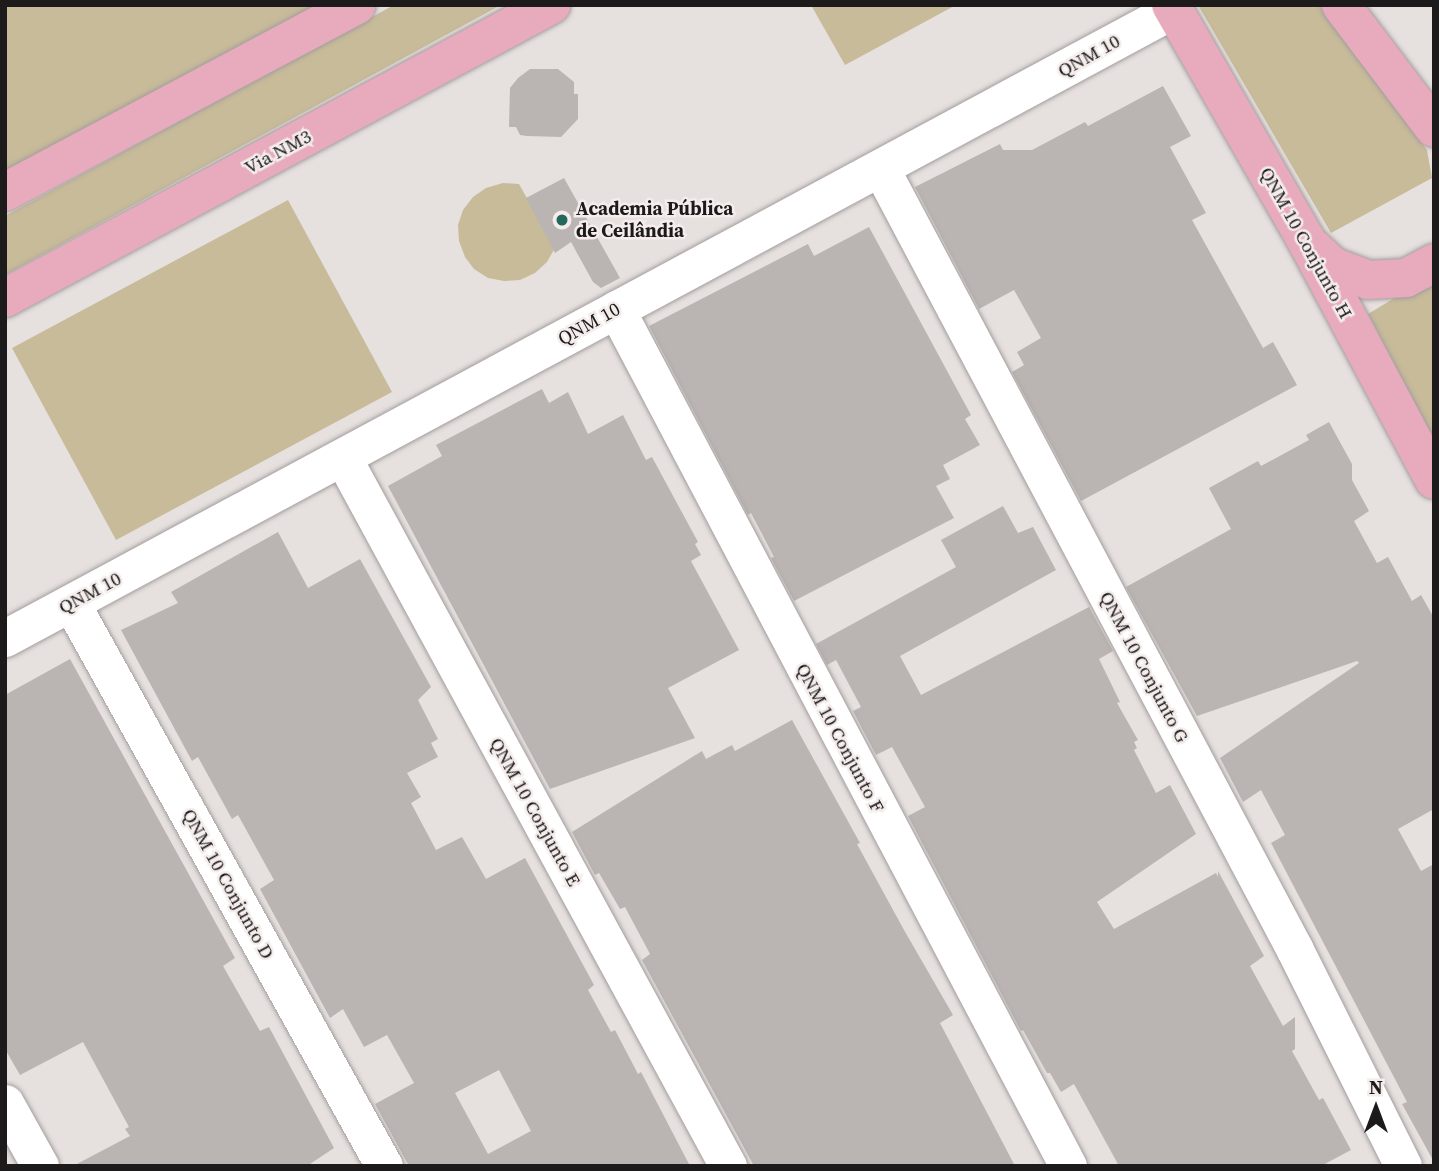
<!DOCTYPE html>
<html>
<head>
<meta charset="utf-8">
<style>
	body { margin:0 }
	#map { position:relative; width:1439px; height:1171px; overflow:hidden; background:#e6e0df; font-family:"Source Serif 4",serif }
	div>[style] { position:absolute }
	.green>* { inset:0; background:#c8bb9a }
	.building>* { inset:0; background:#bab5b2 }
	.roads { filter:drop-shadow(0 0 2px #a39d9c) drop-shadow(0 0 2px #a39d9c) }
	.minor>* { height:37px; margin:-18.5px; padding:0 18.5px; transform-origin:18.5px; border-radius:18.5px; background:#fff }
	.major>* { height:38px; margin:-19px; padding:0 19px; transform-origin:19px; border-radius:19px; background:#e8abbe }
	.dots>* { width:19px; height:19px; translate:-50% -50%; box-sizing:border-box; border:4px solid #f4edec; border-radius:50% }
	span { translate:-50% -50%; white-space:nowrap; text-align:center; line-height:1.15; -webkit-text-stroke:5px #f4edec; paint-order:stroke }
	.street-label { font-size:19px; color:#1c1a1a }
	.poi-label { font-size:19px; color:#1c1a1a; font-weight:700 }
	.left { translate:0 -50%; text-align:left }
	.frame { position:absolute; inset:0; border:7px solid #1c1a1a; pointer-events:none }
	.north { position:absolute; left:1341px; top:1073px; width:70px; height:70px; -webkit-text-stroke:5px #f4edec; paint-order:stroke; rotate:0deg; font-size:19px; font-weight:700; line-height:28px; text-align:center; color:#1c1a1a }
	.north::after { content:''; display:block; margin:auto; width:24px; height:32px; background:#1c1a1a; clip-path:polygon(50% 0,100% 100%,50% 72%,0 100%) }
</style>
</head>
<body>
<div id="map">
	<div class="green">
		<i style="clip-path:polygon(5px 5px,317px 5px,5px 173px)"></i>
		<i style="clip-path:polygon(394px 5px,501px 5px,5px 275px,5px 216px)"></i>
		<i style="clip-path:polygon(811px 5px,956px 5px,845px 65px)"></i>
		<i style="clip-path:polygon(1198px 5px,1319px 5px,1427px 150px,1432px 178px,1331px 233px)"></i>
		<i style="clip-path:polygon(503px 183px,519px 184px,555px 248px,547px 262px,535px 273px,520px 280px,504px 281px,488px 278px,474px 269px,465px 257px,459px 241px,458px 225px,463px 210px,473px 197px,486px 188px)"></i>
		<i style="clip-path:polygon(288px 200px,392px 392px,116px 540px,12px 348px)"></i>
		<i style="clip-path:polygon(1434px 274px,1434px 440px,1368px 314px)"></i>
	</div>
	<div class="building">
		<i style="clip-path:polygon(530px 69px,558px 69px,574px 82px,574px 94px,578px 94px,578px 119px,561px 137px,527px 136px,520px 135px,516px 127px,509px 127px,510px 88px,518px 78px)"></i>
		<i style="clip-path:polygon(1163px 86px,1191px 136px,1170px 147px,1206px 213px,1192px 220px,1263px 348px,1273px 342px,1297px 385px,1081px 501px,1012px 372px,1024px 365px,1017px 352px,1041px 338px,1014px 290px,979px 309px,915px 187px,1000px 144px,1003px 150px,1032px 150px,1085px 122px,1088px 126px)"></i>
		<i style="clip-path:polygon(564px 178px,620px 278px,601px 288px,593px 282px,571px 242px,555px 253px,526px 198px)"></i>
		<i style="clip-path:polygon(869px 227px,971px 415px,965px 419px,980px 445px,943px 465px,950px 479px,936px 486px,954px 518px,794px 601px,771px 558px,774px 557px,751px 513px,748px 515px,649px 326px,808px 244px,814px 256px)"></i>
		<i style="clip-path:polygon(542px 389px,549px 403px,568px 392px,588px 434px,623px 415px,646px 460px,652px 457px,698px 542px,695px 544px,701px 555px,691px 561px,739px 650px,668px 688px,695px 738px,550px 789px,388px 486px,442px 456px,436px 445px)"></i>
		<i style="clip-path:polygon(1329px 422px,1352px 464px,1352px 480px,1369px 511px,1354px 521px,1377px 563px,1388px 557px,1412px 601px,1421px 595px,1434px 618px,1434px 809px,1398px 829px,1421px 871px,1434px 864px,1434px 1162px,1402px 1104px,1407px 1102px,1271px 843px,1285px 835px,1261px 790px,1243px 802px,1220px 758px,1359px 663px,1357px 661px,1197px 716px,1126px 587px,1231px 529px,1209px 488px,1258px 461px,1261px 466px,1309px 440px,1306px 435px)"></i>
		<i style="clip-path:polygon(1003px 506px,1018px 533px,1033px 527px,1056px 570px,900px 656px,921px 695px,1089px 607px,1113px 651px,1099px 659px,1120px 702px,1117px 703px,1138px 740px,1134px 742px,1137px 748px,1134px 750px,1156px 793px,1170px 785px,1196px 834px,1097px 902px,1114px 929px,1216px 873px,1218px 877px,1218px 871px,1264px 956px,1250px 966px,1283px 1026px,1295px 1017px,1295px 1049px,1292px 1051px,1319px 1100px,1323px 1098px,1351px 1150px,1321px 1166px,1119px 1166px,1074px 1084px,1061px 1092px,1050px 1073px,1047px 1073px,1023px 1030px,1021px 1031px,908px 816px,925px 807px,892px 747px,876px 755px,853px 711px,861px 707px,836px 660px,827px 665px,816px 644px,956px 567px,941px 540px)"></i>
		<i style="clip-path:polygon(evenodd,278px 532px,308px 588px,360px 559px,431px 687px,418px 700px,438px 739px,431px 743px,438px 757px,407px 773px,421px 797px,411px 803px,436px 850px,462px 837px,486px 879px,525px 858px,594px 985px,588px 990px,611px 1032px,615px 1030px,638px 1074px,641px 1072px,690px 1166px,409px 1166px,375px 1104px,414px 1083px,387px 1035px,364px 1047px,343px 1009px,330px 1018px,260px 889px,274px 880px,238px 815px,232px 819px,198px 757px,192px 761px,121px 630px,178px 603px,171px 592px,278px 532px,499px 1070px,531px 1131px,488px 1154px,455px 1093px,499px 1070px)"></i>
		<i style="clip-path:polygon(70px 659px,235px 958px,223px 966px,260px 1031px,269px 1027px,334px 1148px,307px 1166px,73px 1166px,130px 1136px,125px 1129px,129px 1127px,83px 1042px,20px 1075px,5px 1049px,5px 695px)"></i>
		<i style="clip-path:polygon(792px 720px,860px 843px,857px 844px,904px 930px,953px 1015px,940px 1023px,1015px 1166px,754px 1166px,642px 960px,650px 954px,625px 907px,620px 909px,599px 873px,595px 875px,572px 832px,702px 751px,706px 759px,732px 745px,735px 751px)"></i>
	</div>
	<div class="roads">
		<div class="minor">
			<i style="left:881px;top:169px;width:884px;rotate:62.07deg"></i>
			<i style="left:1295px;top:950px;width:241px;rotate:63.4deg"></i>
			<i style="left:616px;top:309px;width:969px;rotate:62.19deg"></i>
			<i style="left:343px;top:458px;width:806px;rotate:61.46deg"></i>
			<i style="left:71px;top:603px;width:644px;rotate:60.93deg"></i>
			<i style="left:5px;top:638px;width:1326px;rotate:-28.27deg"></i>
			<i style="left:5px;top:1103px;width:72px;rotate:60.9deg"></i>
		</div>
		<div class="major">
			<i style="left:1171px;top:5px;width:269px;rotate:60.1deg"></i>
			<i style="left:1305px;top:238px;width:274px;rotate:61.9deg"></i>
			<i style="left:1341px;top:5px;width:154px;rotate:52.9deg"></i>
			<i style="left:5px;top:192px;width:398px;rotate:-28deg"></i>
			<i style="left:1313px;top:248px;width:26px;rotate:43deg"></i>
			<i style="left:1332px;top:266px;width:39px;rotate:21deg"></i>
			<i style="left:1368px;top:280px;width:38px;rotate:-3deg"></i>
			<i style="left:1406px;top:278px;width:32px;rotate:-28deg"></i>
			<i style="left:5px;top:298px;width:620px;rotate:-28.22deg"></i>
		</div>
	</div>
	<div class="dots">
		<i style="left:562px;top:220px;background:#23685b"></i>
	</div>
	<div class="street-label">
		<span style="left:1089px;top:56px;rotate:-29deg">QNM 10</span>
		<span style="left:278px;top:152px;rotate:-28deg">Via NM3</span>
		<span style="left:1306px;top:243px;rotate:61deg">QNM 10 Conjunto H</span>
		<span style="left:589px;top:324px;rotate:-29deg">QNM 10</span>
		<span style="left:90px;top:593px;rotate:-28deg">QNM 10</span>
		<span style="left:1144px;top:667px;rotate:62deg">QNM 10 Conjunto G</span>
		<span style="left:840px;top:738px;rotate:62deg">QNM 10 Conjunto F</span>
		<span style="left:535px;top:812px;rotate:61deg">QNM 10 Conjunto E</span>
		<span style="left:228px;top:884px;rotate:61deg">QNM 10 Conjunto D</span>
	</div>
	<div class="poi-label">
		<span class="left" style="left:576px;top:220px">Academia Pública<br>de Ceilândia</span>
	</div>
	<div class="frame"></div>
	<div class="north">N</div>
</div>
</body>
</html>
